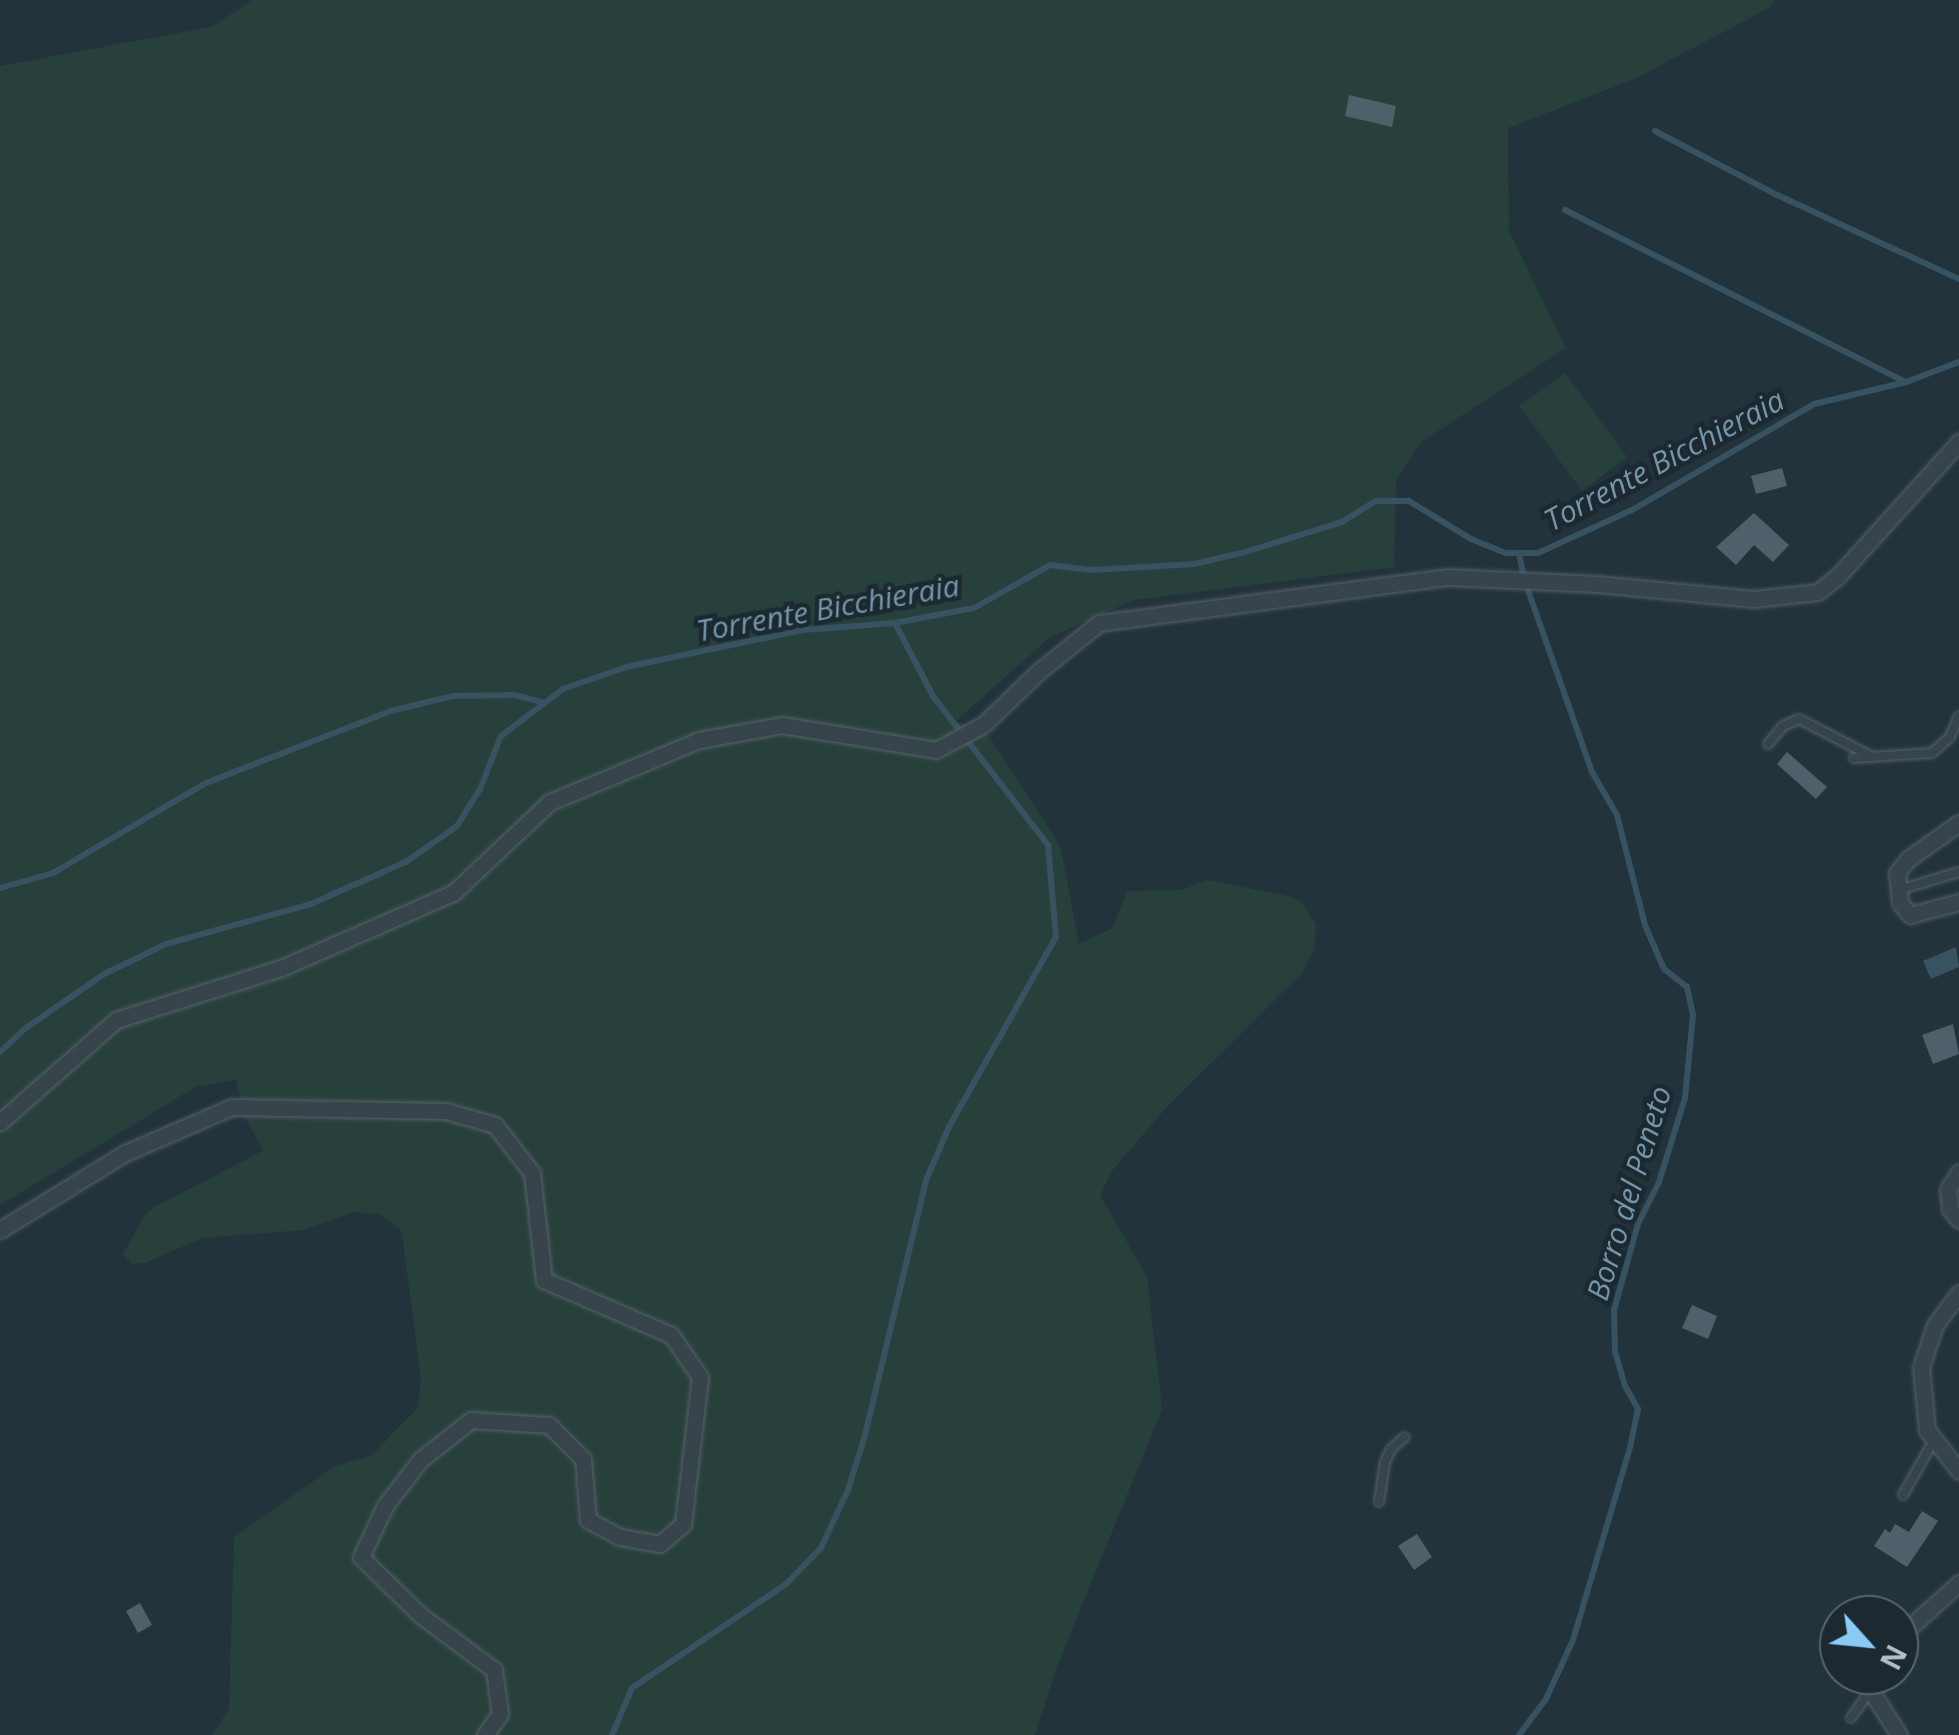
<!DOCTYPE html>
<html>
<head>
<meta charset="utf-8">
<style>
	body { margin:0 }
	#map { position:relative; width:1959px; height:1735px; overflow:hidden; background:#23333b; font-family:"Open Sans",sans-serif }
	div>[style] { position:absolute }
	.green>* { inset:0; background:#28403c }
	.water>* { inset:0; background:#375261 }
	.stream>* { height:6px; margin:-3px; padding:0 3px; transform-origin:3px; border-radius:3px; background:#375261 }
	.building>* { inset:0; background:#4e6069 }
	.roads { filter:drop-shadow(0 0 2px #556269) drop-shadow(0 0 2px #556269) }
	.service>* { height:8px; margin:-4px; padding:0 4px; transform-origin:4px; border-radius:4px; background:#37444b }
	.minor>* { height:15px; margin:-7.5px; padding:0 7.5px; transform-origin:7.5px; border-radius:7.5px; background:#37444b }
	span { translate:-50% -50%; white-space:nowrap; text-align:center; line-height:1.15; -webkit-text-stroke:9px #1c2930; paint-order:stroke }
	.water-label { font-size:30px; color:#7396aa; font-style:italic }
	.north { position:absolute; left:1819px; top:1595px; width:100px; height:100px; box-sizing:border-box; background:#1c2930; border:2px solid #58656c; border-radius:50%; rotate:117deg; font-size:28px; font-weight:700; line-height:40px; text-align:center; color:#b2bfc7 }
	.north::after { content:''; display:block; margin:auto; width:35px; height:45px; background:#89cbf5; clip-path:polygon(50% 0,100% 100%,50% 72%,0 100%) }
</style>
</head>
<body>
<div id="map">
	<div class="green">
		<i style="clip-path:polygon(253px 0,1775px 0,1769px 8px,1634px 79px,1508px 128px,1509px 231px,1566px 348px,1421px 442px,1396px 480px,1394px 567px,1134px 600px,1050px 637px,956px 721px,988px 735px,1060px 845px,1079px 943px,1112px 929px,1127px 891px,1182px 890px,1207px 880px,1289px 896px,1301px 902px,1316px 924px,1314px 949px,1303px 972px,1164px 1110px,1111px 1172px,1100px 1196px,1147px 1276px,1162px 1409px,1057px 1667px,1035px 1735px,212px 1735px,229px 1709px,234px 1537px,335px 1466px,371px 1456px,418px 1407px,421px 1379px,403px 1241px,400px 1229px,380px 1214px,354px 1212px,304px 1230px,203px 1238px,144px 1263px,132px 1264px,123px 1254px,144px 1216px,156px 1206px,263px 1151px,246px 1119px,236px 1080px,197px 1086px,0 1205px,0 66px,211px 27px)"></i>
		<i style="clip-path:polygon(1565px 373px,1627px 457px,1582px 491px,1519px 406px)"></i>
	</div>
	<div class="water">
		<i style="clip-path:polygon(1956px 947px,1959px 967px,1931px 979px,1923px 961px)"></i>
	</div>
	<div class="stream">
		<i style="left:1655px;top:131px;width:136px;rotate:27.7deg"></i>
		<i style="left:1775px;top:194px;width:203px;rotate:24.8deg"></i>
		<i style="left:1565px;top:210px;width:382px;rotate:26.8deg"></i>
		<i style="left:0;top:888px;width:55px;rotate:-15.8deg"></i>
		<i style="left:53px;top:873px;width:178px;rotate:-30.5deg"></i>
		<i style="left:206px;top:783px;width:199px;rotate:-21.3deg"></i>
		<i style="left:391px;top:711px;width:64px;rotate:-13.6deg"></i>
		<i style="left:453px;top:696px;width:62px;rotate:-0.9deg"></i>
		<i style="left:515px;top:695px;width:30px;rotate:15deg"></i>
		<i style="left:0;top:1052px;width:35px;rotate:-43deg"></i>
		<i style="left:26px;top:1028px;width:95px;rotate:-34.7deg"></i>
		<i style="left:104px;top:974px;width:69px;rotate:-25.8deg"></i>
		<i style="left:166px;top:944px;width:150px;rotate:-15.4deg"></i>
		<i style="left:311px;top:904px;width:104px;rotate:-23.9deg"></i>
		<i style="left:406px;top:862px;width:62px;rotate:-35.2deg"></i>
		<i style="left:457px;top:826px;width:44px;rotate:-58.1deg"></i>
		<i style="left:480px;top:789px;width:57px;rotate:-68.4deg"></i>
		<i style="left:501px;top:736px;width:78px;rotate:-37.2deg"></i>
		<i style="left:563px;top:689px;width:67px;rotate:-19.2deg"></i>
		<i style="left:626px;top:667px;width:181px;rotate:-11.8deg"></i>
		<i style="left:803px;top:630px;width:92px;rotate:-4.4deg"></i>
		<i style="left:895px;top:623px;width:80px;rotate:-10.8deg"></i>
		<i style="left:974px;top:608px;width:87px;rotate:-29.5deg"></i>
		<i style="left:1050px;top:565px;width:41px;rotate:7deg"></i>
		<i style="left:1091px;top:570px;width:104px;rotate:-3.3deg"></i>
		<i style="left:1195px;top:564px;width:51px;rotate:-13.5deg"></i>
		<i style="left:1245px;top:552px;width:102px;rotate:-17.2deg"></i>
		<i style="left:1342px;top:522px;width:40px;rotate:-32deg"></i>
		<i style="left:1376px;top:501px;width:33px"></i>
		<i style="left:1409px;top:501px;width:73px;rotate:31.5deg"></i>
		<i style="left:1471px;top:539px;width:38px;rotate:22deg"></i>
		<i style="left:1506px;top:553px;width:32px"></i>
		<i style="left:1538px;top:553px;width:103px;rotate:-24.6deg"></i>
		<i style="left:1632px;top:510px;width:211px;rotate:-30.2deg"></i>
		<i style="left:1814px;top:404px;width:95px;rotate:-13.4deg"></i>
		<i style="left:1906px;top:382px;width:57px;rotate:-20.7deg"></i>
		<i style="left:612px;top:1735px;width:51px;rotate:-66.9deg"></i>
		<i style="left:632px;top:1688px;width:186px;rotate:-34deg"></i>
		<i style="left:786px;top:1584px;width:50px;rotate:-45.8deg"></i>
		<i style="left:821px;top:1548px;width:64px;rotate:-65deg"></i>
		<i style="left:848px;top:1490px;width:53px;rotate:-72.6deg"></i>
		<i style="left:864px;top:1439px;width:266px;rotate:-76.5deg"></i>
		<i style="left:926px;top:1180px;width:58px;rotate:-66.5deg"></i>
		<i style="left:949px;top:1127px;width:218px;rotate:-60.6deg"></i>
		<i style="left:1056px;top:937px;width:92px;rotate:-95deg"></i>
		<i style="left:1048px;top:845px;width:188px;rotate:-127.7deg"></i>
		<i style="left:933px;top:696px;width:82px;rotate:-117.5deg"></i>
		<i style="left:1519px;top:1735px;width:45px;rotate:-53.1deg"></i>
		<i style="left:1546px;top:1699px;width:65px;rotate:-65.4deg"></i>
		<i style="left:1573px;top:1640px;width:201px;rotate:-73.5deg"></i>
		<i style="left:1630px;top:1447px;width:39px;rotate:-78deg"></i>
		<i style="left:1638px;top:1409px;width:26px;rotate:-119deg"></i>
		<i style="left:1625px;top:1386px;width:35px;rotate:-106deg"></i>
		<i style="left:1615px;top:1352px;width:42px;rotate:-91.4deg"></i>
		<i style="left:1614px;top:1310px;width:89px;rotate:-74.4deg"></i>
		<i style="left:1638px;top:1224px;width:47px;rotate:-63.4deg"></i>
		<i style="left:1659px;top:1182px;width:88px;rotate:-72.8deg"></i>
		<i style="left:1685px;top:1098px;width:83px;rotate:-84.5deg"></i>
		<i style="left:1693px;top:1015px;width:29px;rotate:-102deg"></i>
		<i style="left:1687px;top:987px;width:29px;rotate:-142deg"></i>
		<i style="left:1664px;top:969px;width:48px;rotate:-113.4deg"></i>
		<i style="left:1645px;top:925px;width:114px;rotate:-104.3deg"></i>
		<i style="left:1617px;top:815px;width:50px;rotate:-120.2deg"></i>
		<i style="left:1592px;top:772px;width:201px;rotate:-109.4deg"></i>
		<i style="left:1525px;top:582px;width:30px;rotate:-102deg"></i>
	</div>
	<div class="building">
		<i style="clip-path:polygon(1349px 95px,1396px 106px,1392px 127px,1345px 116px)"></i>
		<i style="clip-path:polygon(1782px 468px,1787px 486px,1756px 494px,1751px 476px)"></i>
		<i style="clip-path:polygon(1754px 513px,1789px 545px,1773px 562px,1754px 545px,1736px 565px,1716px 547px)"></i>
		<i style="clip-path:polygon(1787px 752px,1827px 787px,1816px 799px,1777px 764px)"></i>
		<i style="clip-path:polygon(1953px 1024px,1959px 1054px,1933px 1064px,1922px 1035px)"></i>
		<i style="clip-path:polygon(1692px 1305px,1717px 1316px,1708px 1339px,1682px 1328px)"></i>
		<i style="clip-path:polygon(1922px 1511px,1938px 1521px,1907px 1567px,1874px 1546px,1885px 1529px,1890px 1533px,1895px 1524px,1909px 1532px)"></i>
		<i style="clip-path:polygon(1417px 1534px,1432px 1557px,1414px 1570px,1398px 1546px)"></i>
		<i style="clip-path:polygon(140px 1603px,152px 1625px,138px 1633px,126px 1611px)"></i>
	</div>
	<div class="roads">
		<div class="service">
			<i style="left:1768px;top:744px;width:23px;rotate:-50deg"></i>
			<i style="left:1783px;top:726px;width:17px;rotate:-24deg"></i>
			<i style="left:1799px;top:719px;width:83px;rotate:27.2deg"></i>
			<i style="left:1854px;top:758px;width:78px;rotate:-3.7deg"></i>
			<i style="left:1932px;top:753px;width:24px;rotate:-42deg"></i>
			<i style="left:1950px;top:737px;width:23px;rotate:-67deg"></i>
			<i style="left:1899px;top:890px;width:63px;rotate:-16.7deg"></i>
			<i style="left:1903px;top:1495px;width:63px;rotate:-60.6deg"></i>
			<i style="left:1379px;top:1502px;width:40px;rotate:-81.5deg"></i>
			<i style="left:1385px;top:1462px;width:14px;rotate:-65deg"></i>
			<i style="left:1391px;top:1449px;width:18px;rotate:-41deg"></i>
			<i style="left:1851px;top:1718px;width:33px;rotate:-55deg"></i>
		</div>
		<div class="minor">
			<i style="left:1959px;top:823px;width:62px;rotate:144.8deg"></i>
			<i style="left:1908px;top:859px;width:18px;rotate:128deg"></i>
			<i style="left:1897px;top:873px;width:30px;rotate:84deg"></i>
			<i style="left:1900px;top:903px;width:16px;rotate:50deg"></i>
			<i style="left:1910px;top:915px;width:51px;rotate:-14.9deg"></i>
			<i style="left:0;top:1122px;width:154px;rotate:-41.3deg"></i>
			<i style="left:116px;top:1020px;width:173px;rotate:-17.5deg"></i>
			<i style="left:281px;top:968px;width:188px;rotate:-23.6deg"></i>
			<i style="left:453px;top:893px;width:133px;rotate:-43.2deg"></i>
			<i style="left:550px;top:802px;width:161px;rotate:-22.6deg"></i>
			<i style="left:699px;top:740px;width:84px;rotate:-10.2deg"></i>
			<i style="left:782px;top:725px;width:156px;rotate:9.2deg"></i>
			<i style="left:936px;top:750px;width:55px;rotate:-28.4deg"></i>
			<i style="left:984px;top:724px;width:75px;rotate:-43.9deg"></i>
			<i style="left:1038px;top:672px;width:78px;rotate:-38.8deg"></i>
			<i style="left:1099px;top:623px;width:137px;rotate:-7.5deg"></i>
			<i style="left:1235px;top:605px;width:215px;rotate:-7.5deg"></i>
			<i style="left:1448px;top:577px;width:149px;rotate:2.7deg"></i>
			<i style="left:1597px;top:584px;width:157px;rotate:5.5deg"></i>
			<i style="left:1753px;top:599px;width:65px;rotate:-6.1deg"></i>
			<i style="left:1818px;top:592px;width:26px;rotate:-39deg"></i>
			<i style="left:1838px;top:576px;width:181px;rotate:-47.9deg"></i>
			<i style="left:1959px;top:1172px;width:20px;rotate:123deg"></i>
			<i style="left:1948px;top:1189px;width:20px;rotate:84deg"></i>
			<i style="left:1950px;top:1209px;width:14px;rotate:51deg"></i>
			<i style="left:0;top:1230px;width:147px;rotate:-31.6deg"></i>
			<i style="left:125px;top:1153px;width:116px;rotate:-23.3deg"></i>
			<i style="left:232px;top:1107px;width:214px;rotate:1.1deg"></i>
			<i style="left:446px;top:1111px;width:51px;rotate:15.9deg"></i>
			<i style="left:495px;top:1125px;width:61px;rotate:52.4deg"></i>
			<i style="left:532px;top:1173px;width:108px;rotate:83.6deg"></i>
			<i style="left:544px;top:1280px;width:138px;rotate:23.4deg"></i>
			<i style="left:671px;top:1335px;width:51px;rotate:55.4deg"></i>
			<i style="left:700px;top:1377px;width:148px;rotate:96.6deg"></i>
			<i style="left:683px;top:1524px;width:30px;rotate:139deg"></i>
			<i style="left:660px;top:1544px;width:41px;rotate:-170.1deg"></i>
			<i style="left:620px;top:1537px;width:36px;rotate:-152deg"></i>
			<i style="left:588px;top:1520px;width:61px;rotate:-94.7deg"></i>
			<i style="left:583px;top:1459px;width:48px;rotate:-135deg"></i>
			<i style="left:549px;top:1425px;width:78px;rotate:-176.3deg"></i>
			<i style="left:471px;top:1420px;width:63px;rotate:142deg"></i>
			<i style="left:421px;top:1459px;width:59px;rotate:127.5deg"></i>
			<i style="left:385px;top:1506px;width:56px;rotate:115.2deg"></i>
			<i style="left:361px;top:1557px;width:81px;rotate:44.5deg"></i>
			<i style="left:419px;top:1614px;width:94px;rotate:36.7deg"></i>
			<i style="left:494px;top:1670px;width:44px;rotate:82.2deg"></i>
			<i style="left:500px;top:1714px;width:26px;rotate:126deg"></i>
			<i style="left:1959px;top:1293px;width:40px;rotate:127deg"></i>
			<i style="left:1935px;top:1325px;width:44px;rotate:108.4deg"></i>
			<i style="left:1921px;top:1367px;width:63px;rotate:84.6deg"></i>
			<i style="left:1927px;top:1430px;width:52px;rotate:52deg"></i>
			<i style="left:1899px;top:1637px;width:81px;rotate:-42deg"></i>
			<i style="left:1877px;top:1675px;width:19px;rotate:102deg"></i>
			<i style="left:1873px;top:1694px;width:49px;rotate:57.6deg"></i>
		</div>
	</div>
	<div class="water-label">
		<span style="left:1664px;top:460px;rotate:-28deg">Torrente Bicchieraia</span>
		<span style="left:828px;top:608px;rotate:-10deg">Torrente Bicchieraia</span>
		<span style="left:1629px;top:1193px;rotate:-73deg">Borro del Peneto</span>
	</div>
	<div class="north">N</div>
</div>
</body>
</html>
